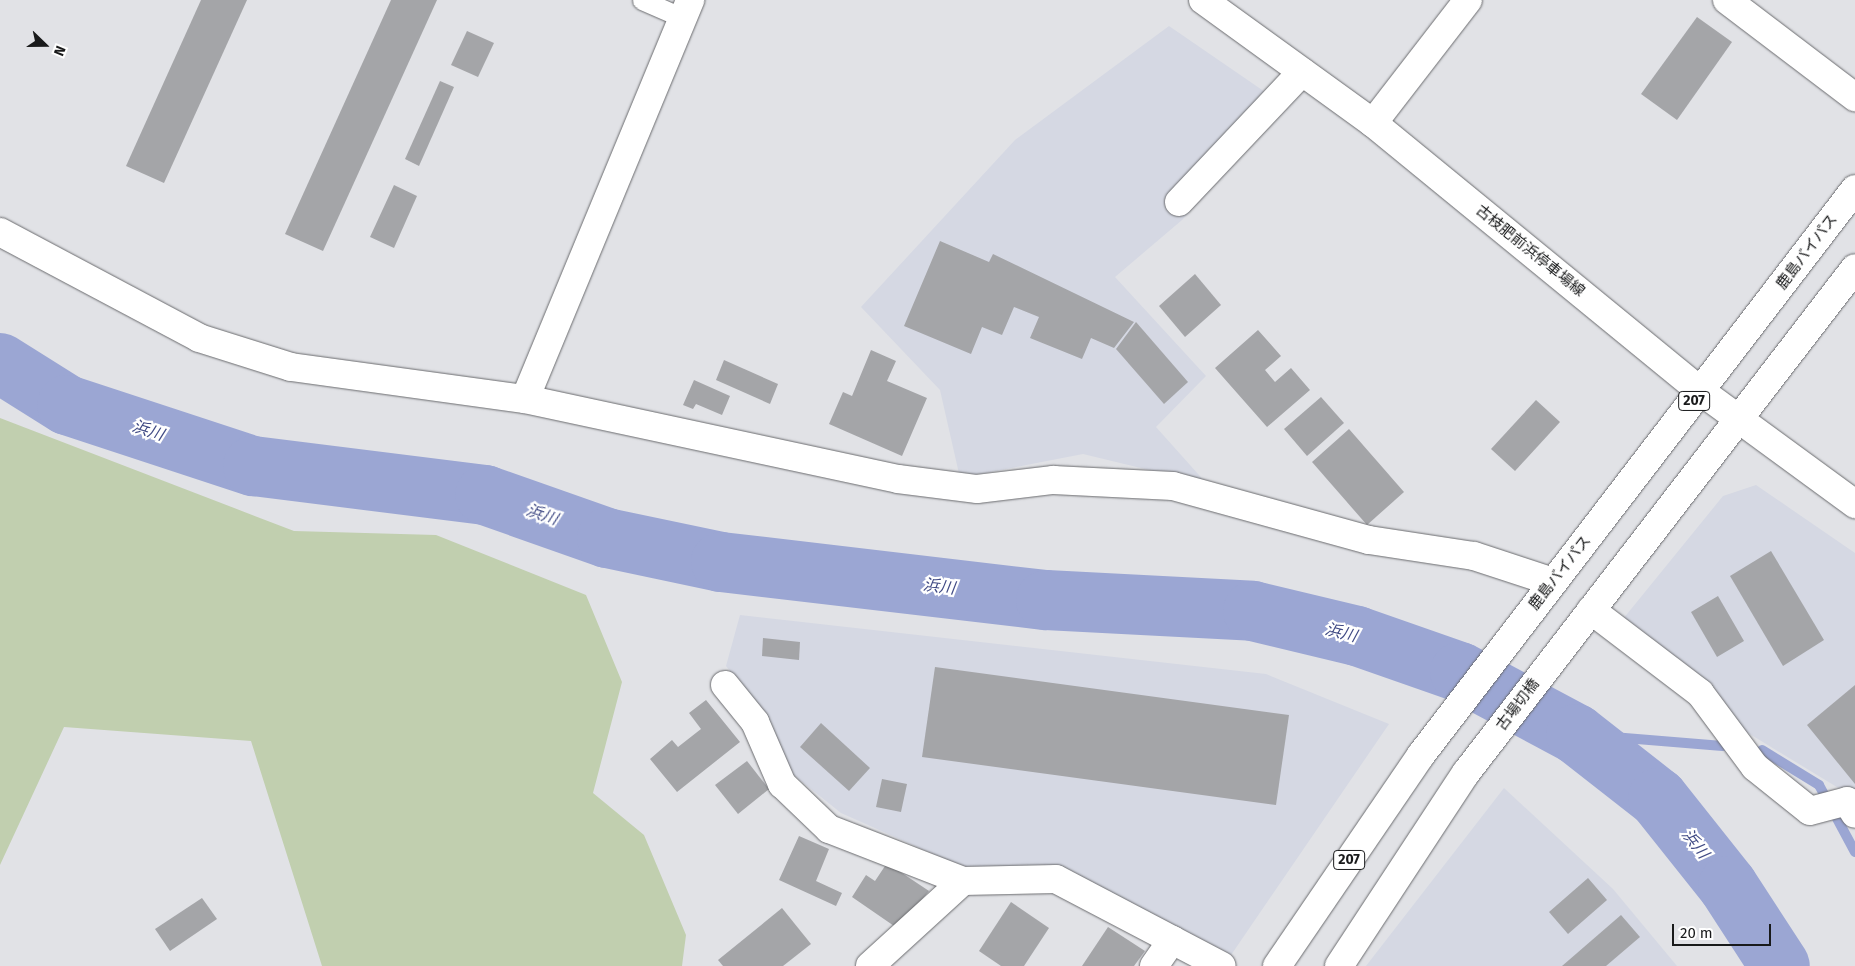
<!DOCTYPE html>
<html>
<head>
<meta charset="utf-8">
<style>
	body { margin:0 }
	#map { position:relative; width:1855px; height:966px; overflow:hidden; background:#e1e2e6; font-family:"Fira Sans","Noto Sans JP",sans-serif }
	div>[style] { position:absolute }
	.built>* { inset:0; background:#d5d8e3 }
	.green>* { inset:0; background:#c1cfaf }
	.stream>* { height:10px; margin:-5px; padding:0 5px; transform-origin:5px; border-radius:5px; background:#9ba6d3 }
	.river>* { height:60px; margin:-30px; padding:0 30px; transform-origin:30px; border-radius:30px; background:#9ba6d3 }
	.building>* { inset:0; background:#a4a5a8 }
	.roads { filter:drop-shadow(0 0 1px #6a6b6e) drop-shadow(0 0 1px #6a6b6e) }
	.lane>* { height:19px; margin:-9.5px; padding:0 9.5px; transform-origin:9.5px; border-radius:9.5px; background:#fff }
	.street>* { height:28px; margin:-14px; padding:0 14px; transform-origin:14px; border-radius:14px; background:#fff }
	.secondary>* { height:28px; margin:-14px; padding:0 14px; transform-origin:14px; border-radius:14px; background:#fff }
	.highway>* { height:28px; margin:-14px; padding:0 14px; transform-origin:14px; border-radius:14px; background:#fff }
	span { translate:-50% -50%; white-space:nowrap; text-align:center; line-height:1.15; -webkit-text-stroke:4.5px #fff; paint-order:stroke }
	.shield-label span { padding:1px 4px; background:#fff; border:1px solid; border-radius:4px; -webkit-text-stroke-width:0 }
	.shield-label { font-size:14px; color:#191a1b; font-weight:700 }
	.street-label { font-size:15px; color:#191a1b }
	.water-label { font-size:16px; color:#414b85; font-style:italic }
	.north { position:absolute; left:20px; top:20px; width:50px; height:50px; -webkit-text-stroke:4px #fff; paint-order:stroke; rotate:112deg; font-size:14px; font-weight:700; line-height:20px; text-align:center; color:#191a1b }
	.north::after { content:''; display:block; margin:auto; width:18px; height:22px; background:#191a1b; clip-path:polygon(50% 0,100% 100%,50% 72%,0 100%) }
	.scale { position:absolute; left:1672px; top:924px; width:99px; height:22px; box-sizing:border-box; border:2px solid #191a1b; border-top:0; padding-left:6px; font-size:15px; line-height:18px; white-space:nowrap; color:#191a1b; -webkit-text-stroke:4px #fff; paint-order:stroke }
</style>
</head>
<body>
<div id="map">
	<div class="built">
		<i style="clip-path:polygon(1169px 26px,1287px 107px,1182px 220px,1115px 277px,1206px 376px,1156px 427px,1207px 484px,1083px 454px,960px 478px,940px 390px,861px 307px,1015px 140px)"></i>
		<i style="clip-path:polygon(1756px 485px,1855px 553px,1855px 806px,1845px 792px,1740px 728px,1623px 619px,1723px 496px)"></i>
		<i style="clip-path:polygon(740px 615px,1266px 674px,1389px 724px,1229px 958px,1069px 872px,976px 873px,841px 813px,786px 769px,761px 711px,726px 666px)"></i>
		<i style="clip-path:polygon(1504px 788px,1613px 889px,1677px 966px,1366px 966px)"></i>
	</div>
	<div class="green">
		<i style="clip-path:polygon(0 418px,294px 531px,436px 535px,586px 595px,622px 682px,593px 793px,644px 835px,686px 935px,682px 966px,322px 966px,251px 741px,64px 727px,0 865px)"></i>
	</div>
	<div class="stream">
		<i style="left:1576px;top:734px;width:147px;rotate:4.7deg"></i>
		<i style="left:1762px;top:750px;width:67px;rotate:31.6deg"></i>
		<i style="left:1819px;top:785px;width:76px;rotate:61.8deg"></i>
	</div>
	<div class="river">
		<i style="left:0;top:363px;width:79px;rotate:32.1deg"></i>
		<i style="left:67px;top:405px;width:196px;rotate:18.2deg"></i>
		<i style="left:253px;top:466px;width:234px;rotate:7.1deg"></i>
		<i style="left:485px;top:495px;width:129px;rotate:19.4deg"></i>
		<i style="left:607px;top:538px;width:116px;rotate:11.9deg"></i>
		<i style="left:721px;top:562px;width:327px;rotate:6.7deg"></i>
		<i style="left:1046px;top:600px;width:207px;rotate:3deg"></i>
		<i style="left:1253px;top:611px;width:107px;rotate:13.5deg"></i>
		<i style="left:1357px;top:636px;width:109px;rotate:19.3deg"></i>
		<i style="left:1460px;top:672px;width:132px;rotate:28.1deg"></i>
		<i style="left:1576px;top:734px;width:104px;rotate:38deg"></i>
		<i style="left:1658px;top:798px;width:112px;rotate:51.5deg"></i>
		<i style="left:1728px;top:886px;width:95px;rotate:57deg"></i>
	</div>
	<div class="building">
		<i style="clip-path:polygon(201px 0,247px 0,164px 183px,126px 166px)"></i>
		<i style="clip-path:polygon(391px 0,437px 0,323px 251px,285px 234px)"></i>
		<i style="clip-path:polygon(1697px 17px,1732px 42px,1677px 120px,1641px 94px)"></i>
		<i style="clip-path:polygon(467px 31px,494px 43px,478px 77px,451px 65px)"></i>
		<i style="clip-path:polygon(440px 81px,454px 87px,419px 166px,405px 159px)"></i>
		<i style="clip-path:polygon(394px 185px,417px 196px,394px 248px,370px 237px)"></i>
		<i style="clip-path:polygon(940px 241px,989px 262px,993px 254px,1134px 322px,1114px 348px,1091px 338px,1082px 359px,1030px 338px,1039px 317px,1014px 307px,1002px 335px,982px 327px,971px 354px,904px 326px)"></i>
		<i style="clip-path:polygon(1195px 274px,1221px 305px,1185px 337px,1159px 306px)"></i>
		<i style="clip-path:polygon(1136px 322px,1188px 382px,1164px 404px,1116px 349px)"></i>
		<i style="clip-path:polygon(1258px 330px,1281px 356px,1265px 370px,1275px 382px,1291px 368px,1310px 390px,1267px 427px,1215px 368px)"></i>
		<i style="clip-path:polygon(871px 350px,896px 361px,887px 381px,927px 398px,902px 456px,829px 424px,843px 392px,852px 396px)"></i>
		<i style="clip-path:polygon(724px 360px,778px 384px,770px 404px,716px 380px)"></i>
		<i style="clip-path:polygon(694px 380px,730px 396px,722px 415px,696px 404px,693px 409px,683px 405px)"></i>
		<i style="clip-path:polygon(1321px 397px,1344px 423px,1307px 456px,1284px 429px)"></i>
		<i style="clip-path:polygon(1536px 400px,1560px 422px,1515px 471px,1491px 449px)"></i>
		<i style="clip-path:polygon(1349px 429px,1404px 492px,1367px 525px,1312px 462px)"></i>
		<i style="clip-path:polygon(1771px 551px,1824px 640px,1783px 666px,1730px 576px)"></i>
		<i style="clip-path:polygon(1718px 596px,1744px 641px,1717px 657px,1691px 612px)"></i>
		<i style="clip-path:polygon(763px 638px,800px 642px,799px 660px,762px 656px)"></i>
		<i style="clip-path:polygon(935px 667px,1289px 715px,1276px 805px,922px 757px)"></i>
		<i style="clip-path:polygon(1855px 685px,1855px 784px,1807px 725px)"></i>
		<i style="clip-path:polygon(706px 700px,740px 742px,677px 792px,650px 759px,672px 740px,678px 747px,701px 729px,689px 713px)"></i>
		<i style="clip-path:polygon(821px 723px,870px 768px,849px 791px,800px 747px)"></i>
		<i style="clip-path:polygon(747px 761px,769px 789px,738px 814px,715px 785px)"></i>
		<i style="clip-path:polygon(882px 779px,907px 784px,901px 812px,876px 807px)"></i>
		<i style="clip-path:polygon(799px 836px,829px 849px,816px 881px,842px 893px,836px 906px,779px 880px)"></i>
		<i style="clip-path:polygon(887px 863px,929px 891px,897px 928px,852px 897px,866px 875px,875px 881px)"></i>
		<i style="clip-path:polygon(1588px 878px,1607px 900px,1568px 934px,1549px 912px)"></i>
		<i style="clip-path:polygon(202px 898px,217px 919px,170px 951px,155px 929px)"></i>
		<i style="clip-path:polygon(1011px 902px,1049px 928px,1024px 966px,1001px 966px,979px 951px)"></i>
		<i style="clip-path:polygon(782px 908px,811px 944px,783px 966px,723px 966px,718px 960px)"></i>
		<i style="clip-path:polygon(1621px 915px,1640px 937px,1606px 966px,1562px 966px)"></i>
		<i style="clip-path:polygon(1108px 927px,1145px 951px,1134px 966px,1082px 966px)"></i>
	</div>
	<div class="roads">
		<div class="lane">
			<i style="left:642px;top:0;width:45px;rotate:23.7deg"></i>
		</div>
		<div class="street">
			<i style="left:1727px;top:0;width:161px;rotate:37.2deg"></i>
			<i style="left:1373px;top:123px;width:155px;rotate:-52.3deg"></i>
			<i style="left:1179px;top:202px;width:179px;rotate:-46.6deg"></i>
			<i style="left:0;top:232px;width:225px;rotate:28deg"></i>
			<i style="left:199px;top:338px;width:96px;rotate:17.5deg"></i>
			<i style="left:291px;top:367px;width:236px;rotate:7.8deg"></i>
			<i style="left:525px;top:399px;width:381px;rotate:12.1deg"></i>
			<i style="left:898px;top:479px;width:80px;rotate:7.2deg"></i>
			<i style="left:977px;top:489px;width:77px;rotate:-6.8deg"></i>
			<i style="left:1053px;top:480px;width:120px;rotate:2.9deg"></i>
			<i style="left:1173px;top:486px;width:203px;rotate:15.4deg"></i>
			<i style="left:1369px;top:540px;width:106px;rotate:8.7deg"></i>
			<i style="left:1474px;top:556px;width:83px;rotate:18.2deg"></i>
			<i style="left:525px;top:399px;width:432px;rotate:-67.5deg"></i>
			<i style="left:1591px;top:610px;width:137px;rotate:37.3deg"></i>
			<i style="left:1700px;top:693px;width:92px;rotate:53.4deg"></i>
			<i style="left:1755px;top:767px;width:70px;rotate:38.7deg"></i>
			<i style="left:1810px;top:811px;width:38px;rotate:-15deg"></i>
			<i style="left:1847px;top:801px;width:15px;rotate:58deg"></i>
			<i style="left:725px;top:685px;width:48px;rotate:51deg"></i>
			<i style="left:755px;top:722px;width:68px;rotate:66.5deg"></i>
			<i style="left:782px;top:784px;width:65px;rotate:43.8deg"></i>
			<i style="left:829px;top:829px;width:144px;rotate:21.2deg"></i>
			<i style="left:963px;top:881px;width:126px;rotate:137.6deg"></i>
			<i style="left:963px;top:881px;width:93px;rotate:-1.2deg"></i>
			<i style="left:1056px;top:879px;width:187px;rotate:27.7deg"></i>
			<i style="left:1154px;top:966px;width:32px;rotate:-55deg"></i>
		</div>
		<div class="secondary">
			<i style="left:1203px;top:0;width:210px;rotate:35.9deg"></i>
			<i style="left:1373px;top:123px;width:425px;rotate:39.3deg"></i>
			<i style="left:1702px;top:392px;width:190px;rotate:36.2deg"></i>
		</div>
		<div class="highway">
			<i style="left:1277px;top:966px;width:255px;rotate:-55.7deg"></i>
			<i style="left:1421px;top:755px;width:713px;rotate:-52.52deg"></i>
			<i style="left:1339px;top:966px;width:231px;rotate:-56.7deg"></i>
			<i style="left:1466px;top:773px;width:637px;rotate:-52.39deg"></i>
		</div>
	</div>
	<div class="shield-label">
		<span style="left:1694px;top:401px">207</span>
		<span style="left:1349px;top:860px">207</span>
	</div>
	<div class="street-label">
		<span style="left:1530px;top:251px;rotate:39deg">古枝肥前浜停車場線</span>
		<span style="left:1807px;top:252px;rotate:-53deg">鹿島バイパス</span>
		<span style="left:1560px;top:573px;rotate:-52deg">鹿島バイパス</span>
		<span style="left:1518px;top:705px;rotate:-53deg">古場切橋</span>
	</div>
	<div class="water-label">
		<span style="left:148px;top:431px;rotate:18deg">浜川</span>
		<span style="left:542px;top:515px;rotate:19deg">浜川</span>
		<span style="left:939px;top:587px;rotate:7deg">浜川</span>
		<span style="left:1341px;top:633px;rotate:14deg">浜川</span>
		<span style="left:1695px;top:844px;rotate:52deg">浜川</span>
	</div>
	<div class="north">N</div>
	<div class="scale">20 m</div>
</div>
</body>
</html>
